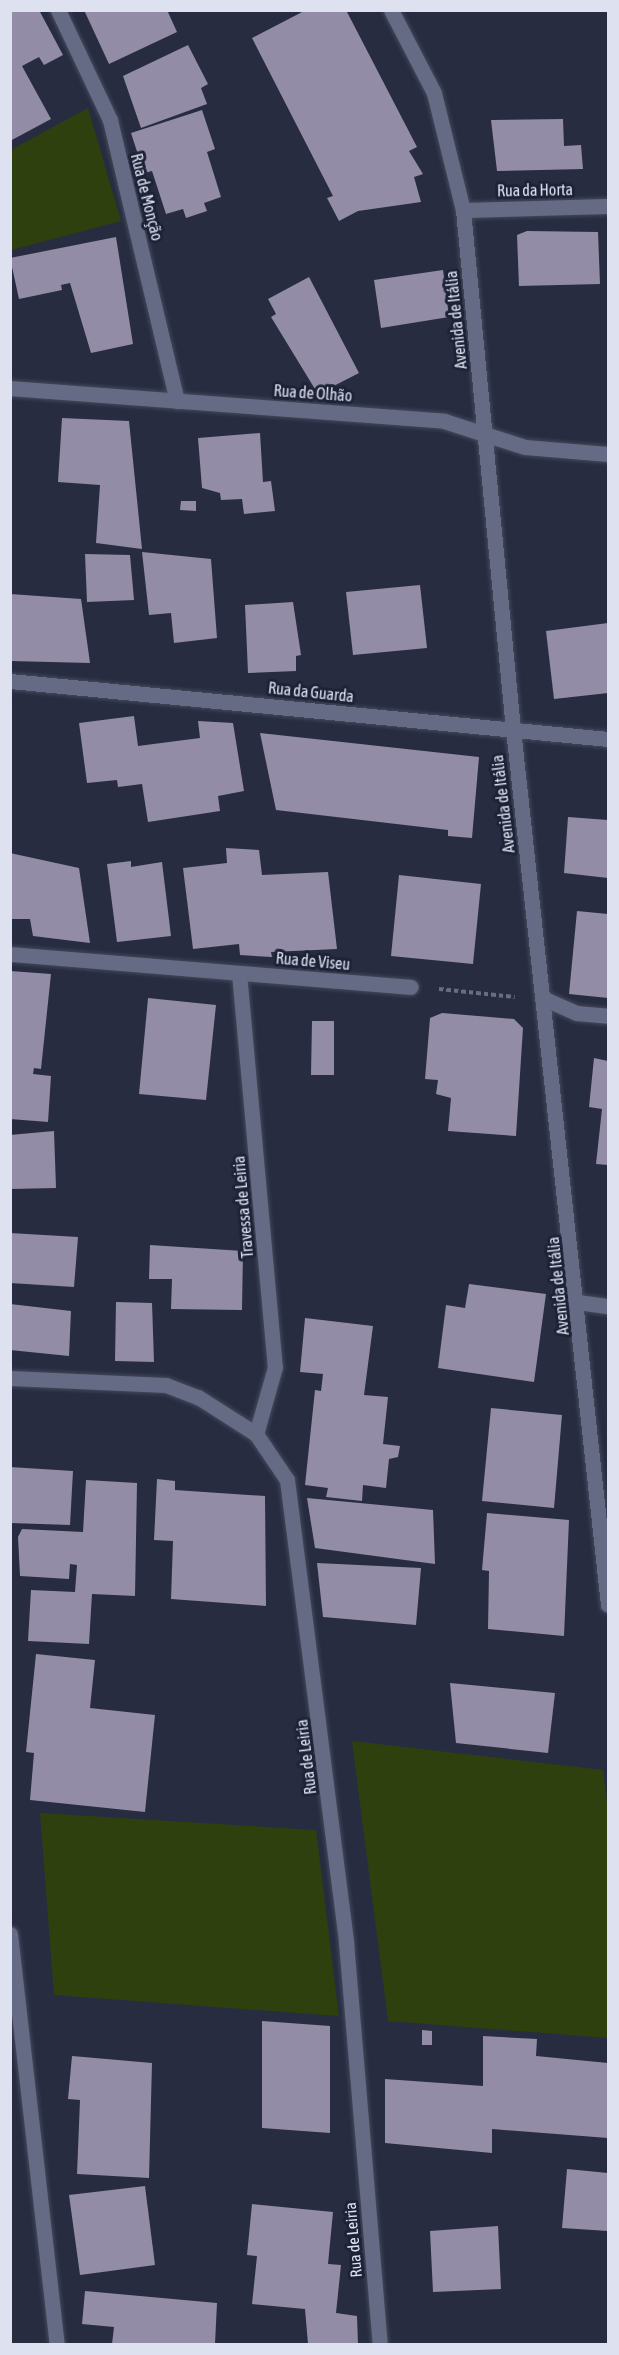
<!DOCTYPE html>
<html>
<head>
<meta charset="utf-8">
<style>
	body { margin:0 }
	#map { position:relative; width:619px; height:2355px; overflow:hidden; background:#272c41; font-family:"Asap Condensed",sans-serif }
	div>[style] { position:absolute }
	.green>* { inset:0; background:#2f400f }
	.building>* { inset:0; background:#938ca7 }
	.path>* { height:4px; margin-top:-2px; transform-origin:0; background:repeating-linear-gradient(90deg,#696d80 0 4.5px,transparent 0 7.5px) }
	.roads { filter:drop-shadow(0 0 2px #45495b) drop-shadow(0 0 2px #45495b) }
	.minor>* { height:15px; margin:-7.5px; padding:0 7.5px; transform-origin:7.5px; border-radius:7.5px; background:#656b84 }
	.tertiary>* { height:15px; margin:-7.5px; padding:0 7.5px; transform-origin:7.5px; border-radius:7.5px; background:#656b84 }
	span { translate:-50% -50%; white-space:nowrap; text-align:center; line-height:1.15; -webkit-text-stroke:6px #1d2237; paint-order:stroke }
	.street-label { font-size:16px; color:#dde1f0 }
	.frame { position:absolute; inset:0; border:12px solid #dde1f0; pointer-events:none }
</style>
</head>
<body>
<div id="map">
	<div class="green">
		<i style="clip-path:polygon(88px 108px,121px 221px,11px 250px,11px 150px)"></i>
		<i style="clip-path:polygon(352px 1741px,603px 1770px,608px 1809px,608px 2038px,388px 2021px)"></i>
		<i style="clip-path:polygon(40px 1813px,316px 1830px,339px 2016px,54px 1995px)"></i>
	</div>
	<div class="building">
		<i style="clip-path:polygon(10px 10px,39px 10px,63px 55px,44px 65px,39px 57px,22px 66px,51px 119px,10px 141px)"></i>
		<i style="clip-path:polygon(84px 10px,167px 10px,177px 32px,109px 64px)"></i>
		<i style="clip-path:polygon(306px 10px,346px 10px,417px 147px,409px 151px,423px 174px,414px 177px,421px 202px,358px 211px,339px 221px,327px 198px,333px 196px,252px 38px)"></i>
		<i style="clip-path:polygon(188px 45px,208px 84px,201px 88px,207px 104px,141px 128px,123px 76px)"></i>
		<i style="clip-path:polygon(202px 110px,215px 149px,207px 152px,221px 197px,204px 203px,207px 211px,186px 218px,183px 209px,166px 214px,152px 171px,144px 173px,131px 133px)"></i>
		<i style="clip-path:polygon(563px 119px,564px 146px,581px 145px,583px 169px,497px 171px,491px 120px)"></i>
		<i style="clip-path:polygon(527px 231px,598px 232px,600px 284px,519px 286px,517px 235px)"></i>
		<i style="clip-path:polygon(116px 237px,133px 344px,91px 353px,70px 283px,61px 285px,62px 290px,19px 299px,10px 258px)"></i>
		<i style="clip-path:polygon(443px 270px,449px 317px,381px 328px,374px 280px)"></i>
		<i style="clip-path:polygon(309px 277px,359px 373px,318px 394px,271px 317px,276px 314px,268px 299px)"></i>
		<i style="clip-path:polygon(62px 418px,129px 421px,142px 549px,96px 543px,100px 485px,58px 482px)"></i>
		<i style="clip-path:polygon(260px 433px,263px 482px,271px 481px,275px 511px,244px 514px,242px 499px,221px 500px,220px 493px,202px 488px,198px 438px)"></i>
		<i style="clip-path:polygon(181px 501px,196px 501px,196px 511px,180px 510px)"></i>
		<i style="clip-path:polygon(142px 552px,211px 559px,217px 638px,174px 643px,171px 613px,149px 615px)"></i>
		<i style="clip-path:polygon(85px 554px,130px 555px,134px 600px,87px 602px)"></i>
		<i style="clip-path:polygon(420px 585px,427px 648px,353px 655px,346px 592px)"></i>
		<i style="clip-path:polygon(10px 594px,81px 599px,90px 663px,10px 661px)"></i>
		<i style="clip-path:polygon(293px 602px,301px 655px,296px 656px,296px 671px,248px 673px,245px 605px)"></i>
		<i style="clip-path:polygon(608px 623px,608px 693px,554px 699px,546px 631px)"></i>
		<i style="clip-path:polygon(134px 716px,138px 746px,200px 738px,198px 721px,233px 723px,244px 791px,218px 796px,220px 811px,148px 822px,142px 784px,118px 787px,117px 780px,87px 783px,79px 723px)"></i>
		<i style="clip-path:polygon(260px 733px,479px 757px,472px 838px,448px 836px,448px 830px,276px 810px)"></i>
		<i style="clip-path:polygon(568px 817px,608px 820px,608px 878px,564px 873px)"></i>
		<i style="clip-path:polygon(226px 848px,259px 850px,262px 875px,328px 872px,337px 949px,271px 952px,272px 957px,240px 955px,239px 944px,193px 949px,183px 868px,227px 863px)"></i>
		<i style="clip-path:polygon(10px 853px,79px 868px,90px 943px,33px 936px,30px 919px,10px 919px)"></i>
		<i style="clip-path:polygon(131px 861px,131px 867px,162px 862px,171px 936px,117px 942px,107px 864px)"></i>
		<i style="clip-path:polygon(399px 875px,481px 884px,473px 964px,391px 956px)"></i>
		<i style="clip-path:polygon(577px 911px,608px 914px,608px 998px,569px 994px)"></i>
		<i style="clip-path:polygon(10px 971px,51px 974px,41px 1069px,34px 1068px,33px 1074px,51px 1076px,48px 1122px,10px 1119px)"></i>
		<i style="clip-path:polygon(148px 998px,216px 1005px,206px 1100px,139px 1094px)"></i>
		<i style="clip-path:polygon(442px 1013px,514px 1019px,523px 1028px,516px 1136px,448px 1131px,451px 1098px,436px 1094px,438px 1080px,425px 1079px,430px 1018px)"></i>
		<i style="clip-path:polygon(312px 1021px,334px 1021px,334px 1075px,311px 1075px)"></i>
		<i style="clip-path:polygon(594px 1058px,608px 1061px,608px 1165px,596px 1164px,602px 1109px,589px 1107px)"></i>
		<i style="clip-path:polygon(54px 1131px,56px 1188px,10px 1189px,10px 1135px)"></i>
		<i style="clip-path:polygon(10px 1233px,78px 1237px,74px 1287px,10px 1283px)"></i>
		<i style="clip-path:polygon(150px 1245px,243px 1251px,242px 1310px,171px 1309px,172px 1279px,149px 1279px)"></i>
		<i style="clip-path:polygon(469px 1284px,546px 1294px,534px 1382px,438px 1368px,446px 1305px,465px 1308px)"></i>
		<i style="clip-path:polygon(116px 1302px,152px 1303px,154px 1362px,115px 1361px)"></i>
		<i style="clip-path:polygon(10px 1304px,71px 1311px,69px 1356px,10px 1350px)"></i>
		<i style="clip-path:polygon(305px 1318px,373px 1326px,364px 1395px,388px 1397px,383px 1444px,400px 1446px,398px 1457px,389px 1459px,386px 1488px,363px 1485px,362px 1501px,326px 1497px,328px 1488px,305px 1485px,315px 1390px,321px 1391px,323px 1374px,300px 1372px)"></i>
		<i style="clip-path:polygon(491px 1408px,562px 1415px,554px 1508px,482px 1501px)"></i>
		<i style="clip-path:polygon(10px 1467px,73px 1471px,70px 1525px,10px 1523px)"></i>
		<i style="clip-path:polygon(157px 1479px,175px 1481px,175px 1490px,265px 1496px,266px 1606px,171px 1599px,173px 1541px,154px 1540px)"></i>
		<i style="clip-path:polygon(86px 1480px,137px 1483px,135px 1596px,92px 1594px,89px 1644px,28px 1641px,31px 1590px,75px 1592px,77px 1565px,70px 1564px,69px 1579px,20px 1576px,18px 1537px,22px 1529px,83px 1532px)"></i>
		<i style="clip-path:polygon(307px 1498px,433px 1510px,435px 1564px,315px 1548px)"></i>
		<i style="clip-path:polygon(487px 1513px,569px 1520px,564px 1636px,488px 1629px,489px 1571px,482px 1570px)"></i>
		<i style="clip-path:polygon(317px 1563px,421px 1568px,416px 1625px,323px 1617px)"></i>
		<i style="clip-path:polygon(36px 1654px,95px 1660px,90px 1708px,155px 1715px,145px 1812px,30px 1800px,34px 1753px,26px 1752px)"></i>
		<i style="clip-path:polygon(450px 1683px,555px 1693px,548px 1753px,456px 1743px)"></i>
		<i style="clip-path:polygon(262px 2021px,330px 2026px,330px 2133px,262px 2128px)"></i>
		<i style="clip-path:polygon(422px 2030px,432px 2031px,432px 2045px,422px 2045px)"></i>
		<i style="clip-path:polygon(483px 2036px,537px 2039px,536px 2056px,608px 2063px,608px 2138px,492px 2129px,492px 2153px,385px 2143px,385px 2079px,483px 2086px)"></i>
		<i style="clip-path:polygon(72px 2056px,152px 2063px,149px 2178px,77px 2174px,80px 2100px,68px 2099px)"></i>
		<i style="clip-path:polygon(567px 2169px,608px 2173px,608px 2231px,562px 2228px)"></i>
		<i style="clip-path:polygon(145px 2186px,155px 2265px,80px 2275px,69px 2195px)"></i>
		<i style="clip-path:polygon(252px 2204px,333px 2212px,328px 2264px,341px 2265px,336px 2313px,357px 2316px,358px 2344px,308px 2344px,305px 2309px,252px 2304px,257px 2256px,247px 2255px)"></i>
		<i style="clip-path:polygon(498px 2226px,501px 2289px,433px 2292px,430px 2231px)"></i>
		<i style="clip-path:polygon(85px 2291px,217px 2303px,215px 2344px,112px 2344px,114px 2327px,82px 2324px)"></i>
	</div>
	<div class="path">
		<i style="left:439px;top:989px;width:76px;rotate:6deg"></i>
	</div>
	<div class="roads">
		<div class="minor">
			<i style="left:58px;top:10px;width:122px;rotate:64.7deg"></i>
			<i style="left:110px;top:120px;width:289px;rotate:76.6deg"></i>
			<i style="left:463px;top:210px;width:145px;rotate:-1.6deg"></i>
			<i style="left:10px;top:388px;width:435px;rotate:4.3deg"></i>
			<i style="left:444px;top:421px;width:85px;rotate:17.8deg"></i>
			<i style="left:525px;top:447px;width:83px;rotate:4.8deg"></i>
			<i style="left:10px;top:681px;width:601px;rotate:5.54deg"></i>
			<i style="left:10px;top:954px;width:402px;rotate:4.7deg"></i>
			<i style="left:239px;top:973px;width:396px;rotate:84.8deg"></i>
			<i style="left:275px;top:1367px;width:70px;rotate:105.8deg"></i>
			<i style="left:545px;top:999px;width:34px;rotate:24deg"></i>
			<i style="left:576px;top:1013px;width:32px;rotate:5deg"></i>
			<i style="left:578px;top:1302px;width:30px;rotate:8deg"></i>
			<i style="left:10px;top:1378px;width:156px;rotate:2.6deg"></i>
			<i style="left:166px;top:1385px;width:34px;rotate:21deg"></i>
			<i style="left:198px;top:1397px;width:69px;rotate:32.5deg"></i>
			<i style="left:256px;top:1434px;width:55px;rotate:56deg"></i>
			<i style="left:287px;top:1480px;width:466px;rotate:82.7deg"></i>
			<i style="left:346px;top:1942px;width:403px;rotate:85.2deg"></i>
		</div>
		<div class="tertiary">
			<i style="left:391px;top:10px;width:93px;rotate:62.6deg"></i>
			<i style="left:434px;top:93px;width:121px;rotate:76.1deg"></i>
			<i style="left:463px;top:210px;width:521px;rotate:84.5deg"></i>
			<i style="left:513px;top:729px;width:881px;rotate:83.81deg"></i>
			<i style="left:10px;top:1934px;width:413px;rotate:83.5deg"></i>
		</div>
	</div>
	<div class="street-label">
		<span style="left:535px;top:190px;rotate:-1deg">Rua da Horta</span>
		<span style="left:147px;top:197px;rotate:76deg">Rua de Monção</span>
		<span style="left:456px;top:320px;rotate:-96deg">Avenida de Itália</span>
		<span style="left:313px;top:393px;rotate:4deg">Rua de Olhão</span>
		<span style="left:311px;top:692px;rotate:6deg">Rua da Guarda</span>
		<span style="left:503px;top:804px;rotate:-97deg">Avenida de Itália</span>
		<span style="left:313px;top:961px;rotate:5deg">Rua de Viseu</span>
		<span style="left:243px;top:1207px;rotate:-95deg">Travessa de Leiria</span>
		<span style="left:558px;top:1286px;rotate:-96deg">Avenida de Itália</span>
		<span style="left:306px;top:1757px;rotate:-97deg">Rua de Leiria</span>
		<span style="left:353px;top:2240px;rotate:-95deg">Rua de Leiria</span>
	</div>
	<div class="frame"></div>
</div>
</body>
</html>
